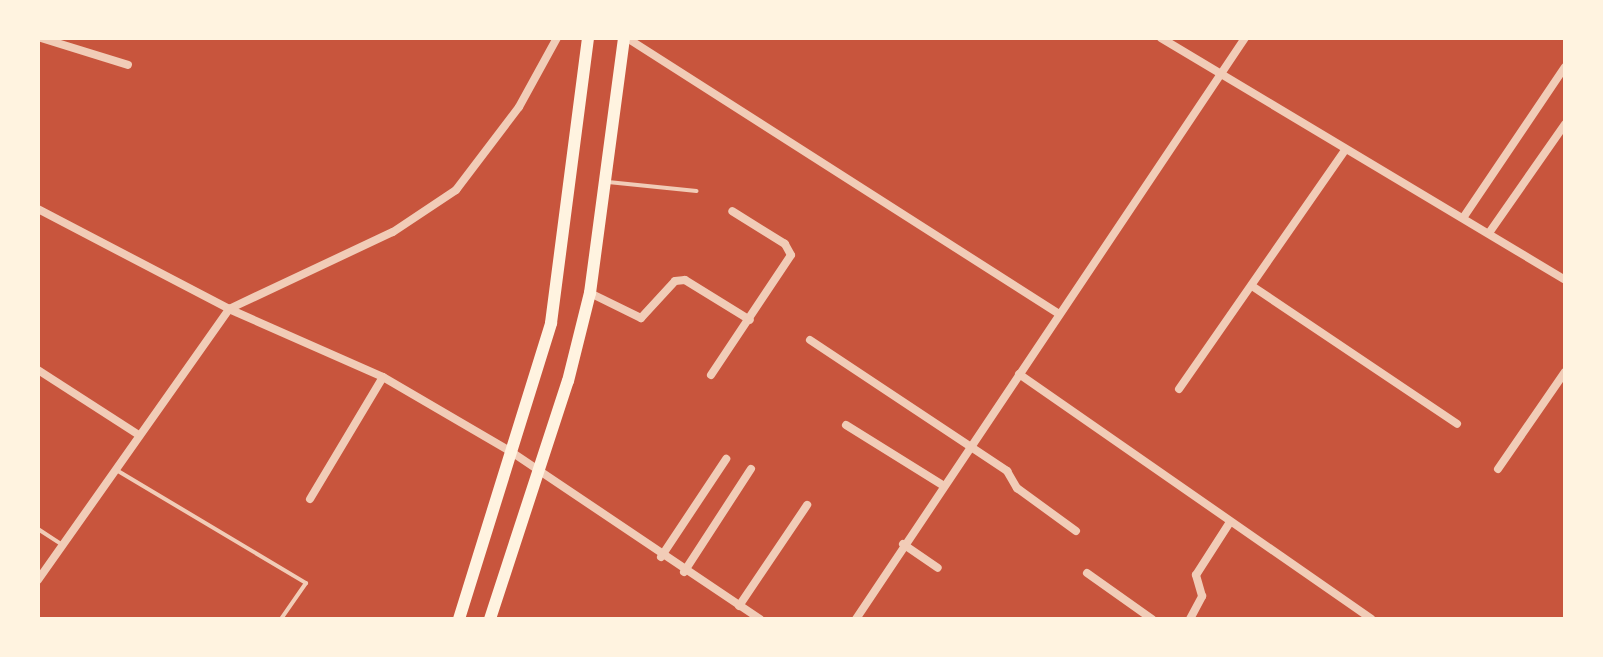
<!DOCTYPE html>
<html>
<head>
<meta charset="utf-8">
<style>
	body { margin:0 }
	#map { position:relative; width:1603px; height:657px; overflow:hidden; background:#c8553d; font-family:"Sofia Sans Condensed",sans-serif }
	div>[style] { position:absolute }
	.service>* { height:4px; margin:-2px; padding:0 2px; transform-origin:2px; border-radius:2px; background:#f1ccb7 }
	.minor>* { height:8px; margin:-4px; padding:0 4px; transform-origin:4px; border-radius:4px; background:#f1ccb7 }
	.secondary>* { height:12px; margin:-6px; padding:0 6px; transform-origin:6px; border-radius:6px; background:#fff3e0 }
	span { translate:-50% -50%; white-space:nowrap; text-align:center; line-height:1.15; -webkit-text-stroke:7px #fff3e0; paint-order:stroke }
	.frame { position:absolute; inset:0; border:40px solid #fff3e0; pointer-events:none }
</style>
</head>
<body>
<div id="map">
	<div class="service">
		<i style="left:608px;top:182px;width:89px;rotate:5.8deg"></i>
		<i style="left:118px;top:471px;width:219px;rotate:30.8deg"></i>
		<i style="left:306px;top:583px;width:44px;rotate:124.8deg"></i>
		<i style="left:38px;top:529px;width:30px;rotate:33deg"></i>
	</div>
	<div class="minor">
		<i style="left:41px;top:38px;width:91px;rotate:17.2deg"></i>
		<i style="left:627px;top:38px;width:513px;rotate:32.57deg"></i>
		<i style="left:1161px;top:38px;width:471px;rotate:30.9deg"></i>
		<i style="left:38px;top:209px;width:216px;rotate:27.6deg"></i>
		<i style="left:229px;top:309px;width:168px;rotate:23.8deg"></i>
		<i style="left:383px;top:377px;width:151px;rotate:30.3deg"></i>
		<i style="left:513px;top:453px;width:298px;rotate:33.9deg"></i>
		<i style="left:1463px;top:218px;width:182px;rotate:-56deg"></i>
		<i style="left:1489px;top:233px;width:133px;rotate:-55.1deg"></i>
		<i style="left:1252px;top:286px;width:247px;rotate:33.9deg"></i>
		<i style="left:590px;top:293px;width:57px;rotate:26.1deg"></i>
		<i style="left:641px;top:318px;width:50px;rotate:-47.4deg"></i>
		<i style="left:675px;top:281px;width:10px;rotate:-6deg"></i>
		<i style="left:685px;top:280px;width:76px;rotate:31.6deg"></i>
		<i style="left:810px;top:340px;width:237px;rotate:33.6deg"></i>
		<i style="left:1007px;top:471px;width:20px;rotate:60deg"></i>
		<i style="left:1017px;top:488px;width:73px;rotate:36.1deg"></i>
		<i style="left:38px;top:370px;width:120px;rotate:32.8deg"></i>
		<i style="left:1019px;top:374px;width:429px;rotate:34.8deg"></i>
		<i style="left:711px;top:375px;width:144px;rotate:-56.3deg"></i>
		<i style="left:791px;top:255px;width:13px;rotate:-119deg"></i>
		<i style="left:785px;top:244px;width:62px;rotate:-148.1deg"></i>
		<i style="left:1179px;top:389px;width:292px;rotate:-55.2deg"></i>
		<i style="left:846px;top:425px;width:115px;rotate:31.9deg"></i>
		<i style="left:1498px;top:469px;width:118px;rotate:-55.4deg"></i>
		<i style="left:310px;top:499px;width:142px;rotate:-59.1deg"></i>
		<i style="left:903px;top:544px;width:42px;rotate:34.4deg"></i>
		<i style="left:661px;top:557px;width:118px;rotate:-56.4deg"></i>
		<i style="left:684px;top:572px;width:123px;rotate:-57deg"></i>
		<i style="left:1087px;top:573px;width:80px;rotate:35.3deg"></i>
		<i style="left:38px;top:580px;width:332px;rotate:-54.8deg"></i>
		<i style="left:229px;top:309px;width:181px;rotate:-25.2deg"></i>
		<i style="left:393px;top:232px;width:76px;rotate:-33.7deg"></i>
		<i style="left:456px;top:190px;width:104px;rotate:-52.8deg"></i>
		<i style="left:519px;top:107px;width:79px;rotate:-61.2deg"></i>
		<i style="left:739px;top:606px;width:122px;rotate:-56deg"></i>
		<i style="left:856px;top:619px;width:699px;rotate:-56.2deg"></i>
		<i style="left:1190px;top:619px;width:26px;rotate:-62deg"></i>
		<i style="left:1202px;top:596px;width:22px;rotate:-106deg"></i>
		<i style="left:1196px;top:575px;width:63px;rotate:-57.3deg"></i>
	</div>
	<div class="secondary">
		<i style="left:459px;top:619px;width:310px;rotate:-72.7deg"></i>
		<i style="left:551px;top:323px;width:287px;rotate:-82.6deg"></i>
		<i style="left:490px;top:619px;width:250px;rotate:-71.9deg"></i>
		<i style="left:568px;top:381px;width:91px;rotate:-76deg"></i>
		<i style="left:590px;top:293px;width:257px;rotate:-82.4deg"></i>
	</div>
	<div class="frame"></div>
</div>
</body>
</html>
